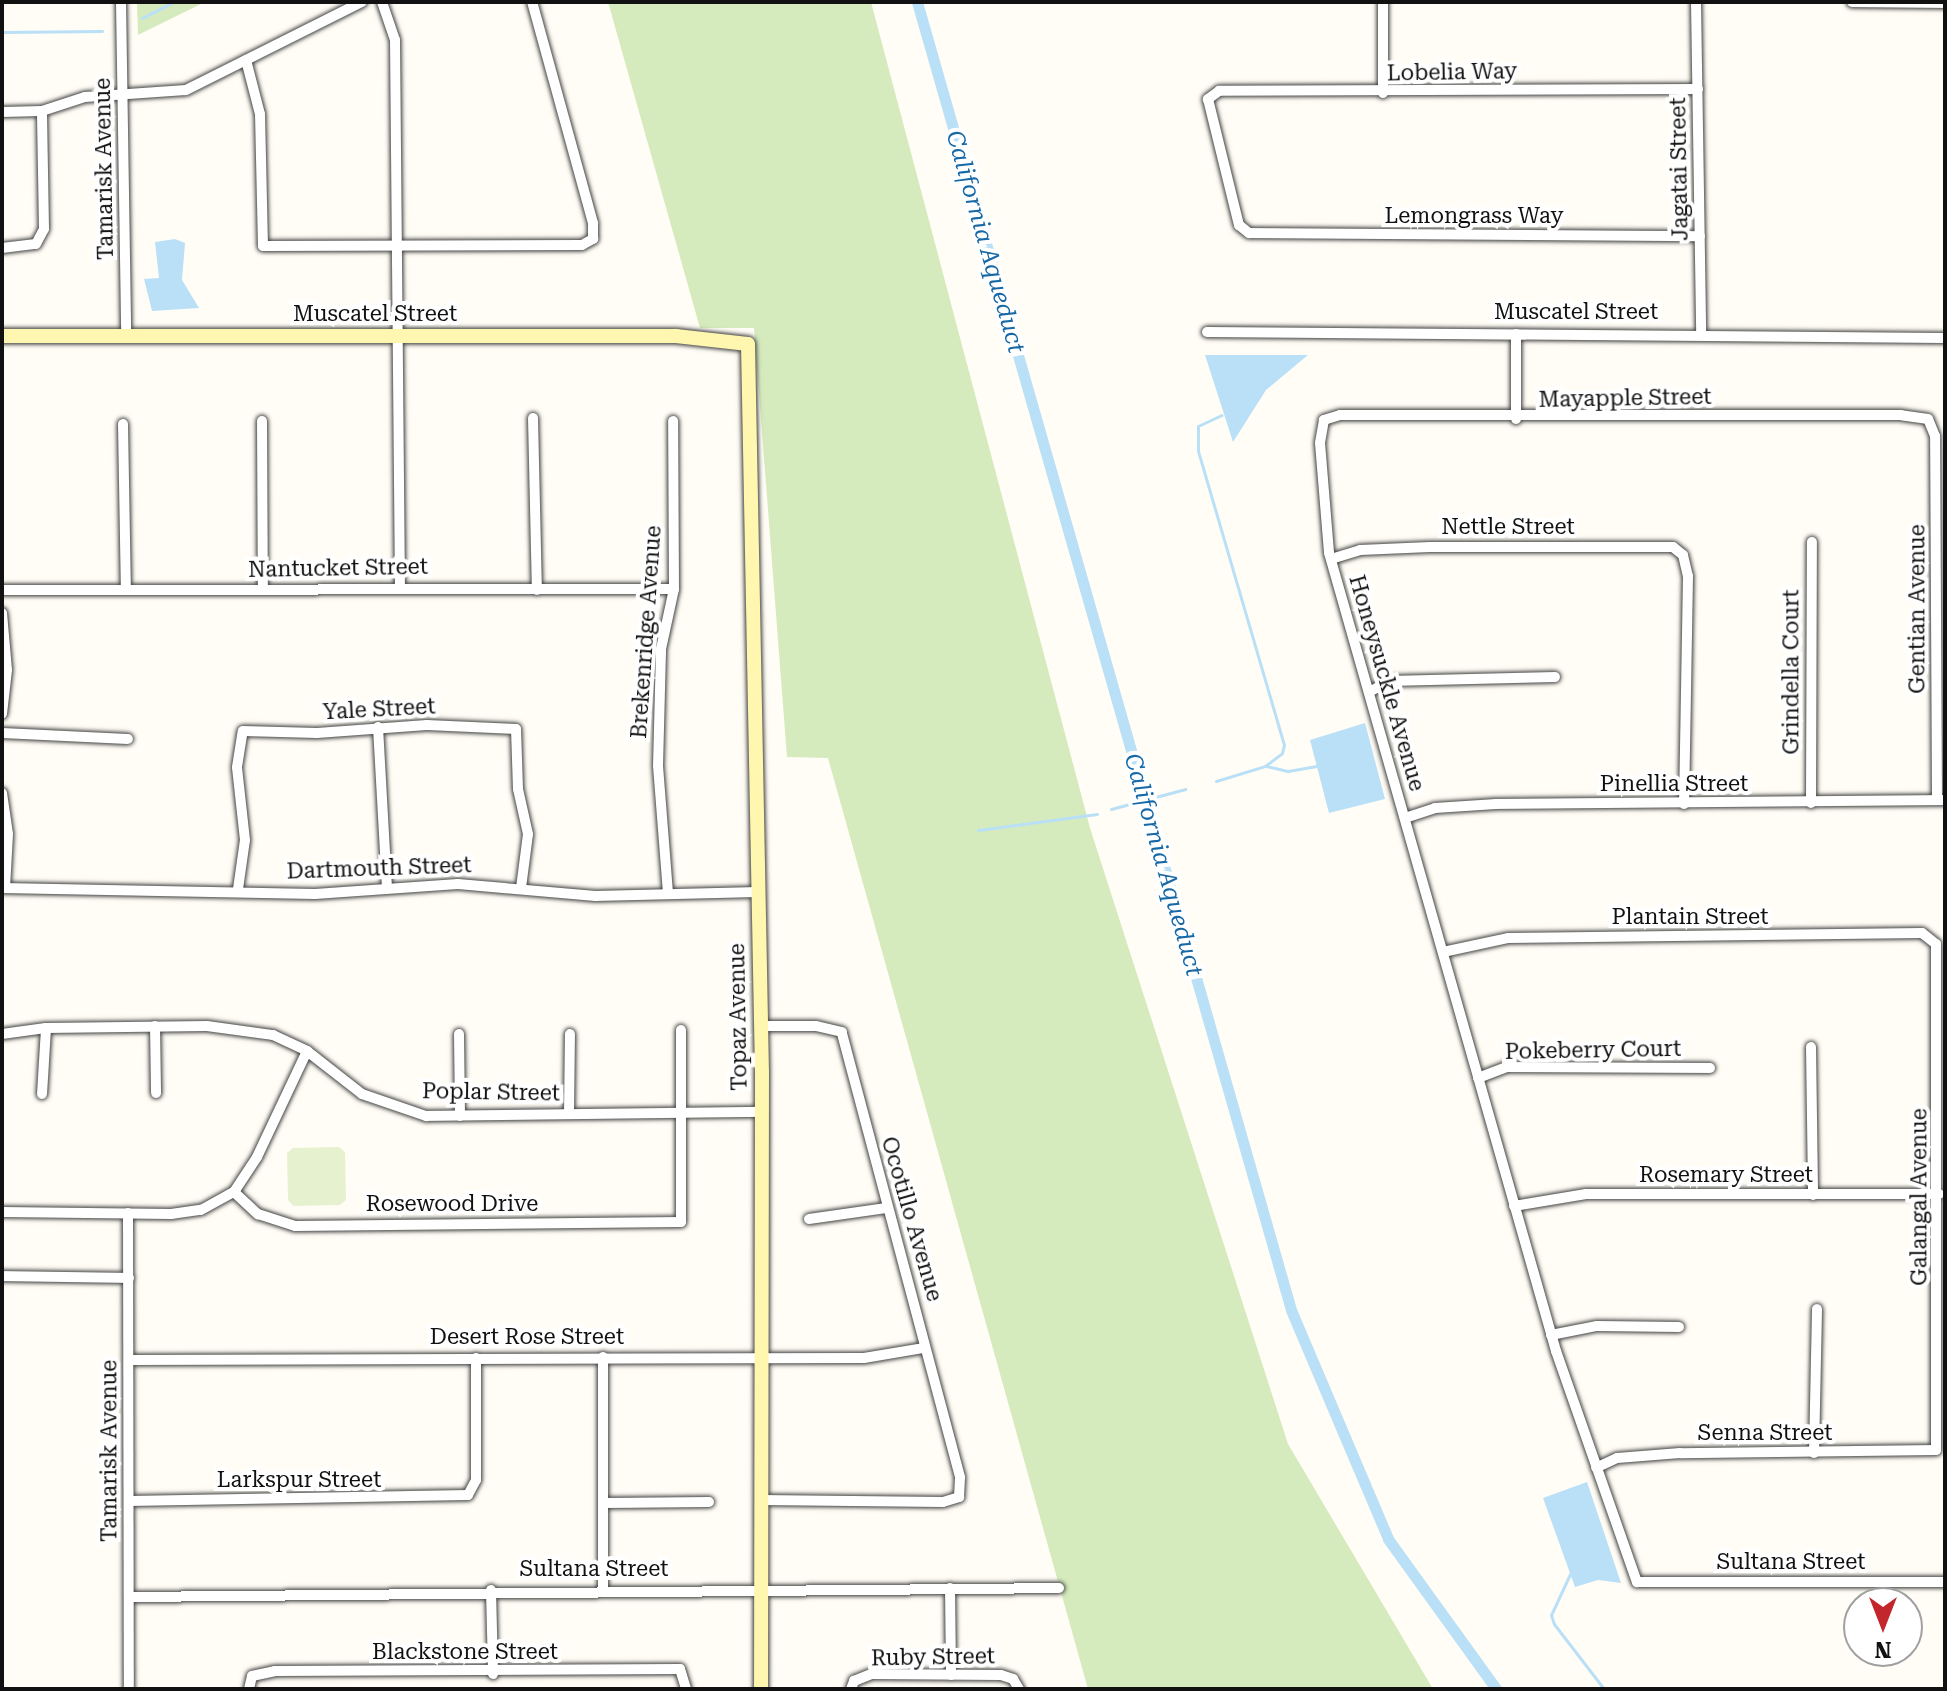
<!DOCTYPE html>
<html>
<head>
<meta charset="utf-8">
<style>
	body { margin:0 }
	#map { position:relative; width:1947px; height:1691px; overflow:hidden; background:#fffdf5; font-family:"Roboto Serif",serif }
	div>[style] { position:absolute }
	.green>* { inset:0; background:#d5ebbd }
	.pitch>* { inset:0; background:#e6f2cf }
	.water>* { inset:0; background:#b9e0f7 }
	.stream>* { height:3px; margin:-1.5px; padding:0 1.5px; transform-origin:1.5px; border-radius:1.5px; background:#b9e0f7 }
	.canal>* { height:11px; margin:-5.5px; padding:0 5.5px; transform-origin:5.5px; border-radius:5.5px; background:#b9e0f7 }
	.roads { filter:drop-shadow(0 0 2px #444) drop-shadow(0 0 2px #444) }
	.street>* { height:10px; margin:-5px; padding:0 5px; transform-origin:5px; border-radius:5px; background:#fff }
	.secondary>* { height:14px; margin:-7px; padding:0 7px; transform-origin:7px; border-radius:7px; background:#fff6b0 }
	span { translate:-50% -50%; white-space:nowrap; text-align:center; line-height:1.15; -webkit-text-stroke:8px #fff; paint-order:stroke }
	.street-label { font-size:22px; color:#111 }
	.water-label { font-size:24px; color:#1768a6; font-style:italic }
	.frame { position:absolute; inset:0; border:4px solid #111; pointer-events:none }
	.north { position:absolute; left:1843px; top:1587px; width:80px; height:80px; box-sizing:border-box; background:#fff; border:2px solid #a0a0a0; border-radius:50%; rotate:180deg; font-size:22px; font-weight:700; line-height:32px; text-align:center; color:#111 }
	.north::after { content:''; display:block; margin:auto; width:28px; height:36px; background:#c4262e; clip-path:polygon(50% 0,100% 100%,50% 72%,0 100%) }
</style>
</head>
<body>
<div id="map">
	<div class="green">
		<i style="clip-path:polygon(137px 2px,205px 2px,138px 35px)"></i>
		<i style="clip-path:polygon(608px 2px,871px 2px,1090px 828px,1288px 1444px,1433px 1689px,1088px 1689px,828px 758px,787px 757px,754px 328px,700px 328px)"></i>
	</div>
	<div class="pitch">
		<i style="clip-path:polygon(339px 1147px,345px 1152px,346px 1200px,340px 1205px,293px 1206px,288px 1200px,287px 1153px,293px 1148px)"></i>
	</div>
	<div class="water">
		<i style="clip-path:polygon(175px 239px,185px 243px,182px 280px,199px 308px,152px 311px,144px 279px,159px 278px,155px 242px)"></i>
		<i style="clip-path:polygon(1205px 355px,1308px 355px,1266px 390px,1233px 442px)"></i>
		<i style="clip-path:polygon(1365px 723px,1385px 799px,1329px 813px,1310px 740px)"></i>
		<i style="clip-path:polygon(1587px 1482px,1621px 1583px,1598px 1580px,1575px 1587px,1543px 1498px)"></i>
	</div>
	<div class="stream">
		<i style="left:142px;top:18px;width:35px;rotate:-27deg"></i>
		<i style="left:2px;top:32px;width:100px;rotate:-0.6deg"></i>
		<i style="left:1266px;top:766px;width:23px;rotate:13deg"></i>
		<i style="left:1288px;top:771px;width:29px;rotate:-10deg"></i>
		<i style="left:1216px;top:781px;width:51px;rotate:-17deg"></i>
		<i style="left:1265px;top:766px;width:21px;rotate:-37deg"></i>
		<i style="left:1282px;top:753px;width:8px;rotate:-76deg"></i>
		<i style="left:1284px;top:745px;width:307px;rotate:-106.3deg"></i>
		<i style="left:1198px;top:450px;width:24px;rotate:-90deg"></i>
		<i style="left:1198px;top:426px;width:26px;rotate:-25deg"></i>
		<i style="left:1111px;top:809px;width:77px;rotate:-15.1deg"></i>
		<i style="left:978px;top:830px;width:120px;rotate:-7.7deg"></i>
		<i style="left:1570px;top:1574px;width:45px;rotate:114.9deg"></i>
		<i style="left:1551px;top:1615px;width:9px;rotate:72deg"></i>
		<i style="left:1554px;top:1624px;width:82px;rotate:52.4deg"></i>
	</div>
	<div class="canal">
		<i style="left:917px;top:2px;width:1360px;rotate:74.04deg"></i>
		<i style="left:1291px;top:1310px;width:249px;rotate:67deg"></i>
		<i style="left:1388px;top:1539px;width:185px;rotate:54.2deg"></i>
	</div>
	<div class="roads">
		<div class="street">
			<i style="left:121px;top:2px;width:334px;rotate:89.1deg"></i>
			<i style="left:382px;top:2px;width:40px;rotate:71.1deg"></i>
			<i style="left:395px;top:40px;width:546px;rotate:89.48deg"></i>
			<i style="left:1383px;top:2px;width:91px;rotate:90deg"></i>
			<i style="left:1696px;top:2px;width:333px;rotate:89.1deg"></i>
			<i style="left:1852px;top:2px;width:93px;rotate:0.6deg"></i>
			<i style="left:246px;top:60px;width:56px;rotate:75.5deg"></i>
			<i style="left:260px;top:114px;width:132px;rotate:88.7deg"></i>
			<i style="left:263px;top:246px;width:319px;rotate:-0.2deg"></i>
			<i style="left:582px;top:245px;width:13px;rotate:-29deg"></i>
			<i style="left:593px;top:239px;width:16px;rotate:-90deg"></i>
			<i style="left:593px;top:223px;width:229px;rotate:-105.4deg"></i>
			<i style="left:1698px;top:89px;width:479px;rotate:179.8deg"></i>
			<i style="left:1219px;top:91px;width:14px;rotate:144deg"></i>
			<i style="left:1208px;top:99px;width:130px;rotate:76.2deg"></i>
			<i style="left:1239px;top:225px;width:13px;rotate:39deg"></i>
			<i style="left:1249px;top:233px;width:451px;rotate:0.4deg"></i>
			<i style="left:2px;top:112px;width:40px;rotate:-1.4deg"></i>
			<i style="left:42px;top:111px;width:45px;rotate:-18deg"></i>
			<i style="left:85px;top:97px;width:101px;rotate:-4deg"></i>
			<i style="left:186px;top:90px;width:197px;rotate:-26.6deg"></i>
			<i style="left:2px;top:248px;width:34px;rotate:-7deg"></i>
			<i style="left:36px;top:244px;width:17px;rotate:-62deg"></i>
			<i style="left:44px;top:229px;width:118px;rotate:-91deg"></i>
			<i style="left:1207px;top:332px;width:738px;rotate:0.47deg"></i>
			<i style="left:1516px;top:334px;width:85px;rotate:90deg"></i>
			<i style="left:533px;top:418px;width:172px;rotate:88.7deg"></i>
			<i style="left:262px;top:421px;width:168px;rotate:89.7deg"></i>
			<i style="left:123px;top:424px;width:165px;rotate:89deg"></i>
			<i style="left:1331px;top:559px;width:30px;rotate:-17deg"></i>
			<i style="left:1360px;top:550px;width:70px;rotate:-2.5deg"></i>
			<i style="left:1430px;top:547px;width:243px"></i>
			<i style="left:1673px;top:547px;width:13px;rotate:39deg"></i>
			<i style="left:1683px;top:555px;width:22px;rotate:77deg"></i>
			<i style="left:1688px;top:576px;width:228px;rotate:91deg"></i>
			<i style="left:2px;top:590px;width:672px;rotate:-0.09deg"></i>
			<i style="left:2px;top:613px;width:57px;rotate:85deg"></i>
			<i style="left:7px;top:670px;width:44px;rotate:96.5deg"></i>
			<i style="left:1371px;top:691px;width:21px;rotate:-29deg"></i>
			<i style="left:1389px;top:681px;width:166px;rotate:-1.4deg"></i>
			<i style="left:378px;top:727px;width:160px;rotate:86.8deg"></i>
			<i style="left:2px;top:733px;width:126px;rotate:2.7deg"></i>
			<i style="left:2px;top:793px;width:41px;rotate:81.7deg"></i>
			<i style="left:8px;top:834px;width:54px;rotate:93.2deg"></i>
			<i style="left:1937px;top:800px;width:364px;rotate:-90.3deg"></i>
			<i style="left:1935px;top:436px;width:18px;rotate:-112deg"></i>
			<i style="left:1928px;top:419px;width:27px;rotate:-172deg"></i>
			<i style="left:1901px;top:415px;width:561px;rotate:180deg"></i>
			<i style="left:1340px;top:415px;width:17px;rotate:163deg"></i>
			<i style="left:1324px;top:420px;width:23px;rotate:100deg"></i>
			<i style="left:1320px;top:443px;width:110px;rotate:85.3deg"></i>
			<i style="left:1329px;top:553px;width:830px;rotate:74.12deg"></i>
			<i style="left:1556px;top:1351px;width:245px;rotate:70.7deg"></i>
			<i style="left:1637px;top:1582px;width:308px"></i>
			<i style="left:1811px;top:803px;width:261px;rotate:-89.8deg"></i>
			<i style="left:1405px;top:818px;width:32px;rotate:-18deg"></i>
			<i style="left:1435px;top:808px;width:61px;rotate:-3.8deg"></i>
			<i style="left:1496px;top:804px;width:449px;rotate:-0.5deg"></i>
			<i style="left:2px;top:888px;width:313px;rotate:1.1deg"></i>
			<i style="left:315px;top:894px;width:143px;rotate:-4deg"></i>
			<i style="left:458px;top:884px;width:138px;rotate:5deg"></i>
			<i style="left:595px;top:896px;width:163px;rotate:-1.4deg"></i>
			<i style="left:238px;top:889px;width:49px;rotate:-81.9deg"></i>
			<i style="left:245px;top:840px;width:73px;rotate:-96.3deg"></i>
			<i style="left:237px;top:767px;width:36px;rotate:-81deg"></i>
			<i style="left:243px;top:731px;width:74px;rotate:1.5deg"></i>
			<i style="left:317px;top:733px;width:110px;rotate:-4.2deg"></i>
			<i style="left:427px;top:725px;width:89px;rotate:2.6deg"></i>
			<i style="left:516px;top:729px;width:60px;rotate:88.1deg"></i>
			<i style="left:518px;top:789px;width:46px;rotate:77.5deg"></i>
			<i style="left:528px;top:834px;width:54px;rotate:97.4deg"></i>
			<i style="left:668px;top:893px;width:127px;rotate:-94.5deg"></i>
			<i style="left:658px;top:766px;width:117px;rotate:-88.5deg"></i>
			<i style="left:661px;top:649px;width:61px;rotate:-77.8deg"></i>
			<i style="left:674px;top:589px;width:168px;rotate:-90.3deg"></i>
			<i style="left:1443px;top:952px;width:66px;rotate:-12.2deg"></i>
			<i style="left:1508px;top:938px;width:414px;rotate:-0.7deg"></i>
			<i style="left:1922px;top:933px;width:18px;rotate:38deg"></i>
			<i style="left:1936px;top:944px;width:506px;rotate:90deg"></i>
			<i style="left:1936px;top:1450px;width:256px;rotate:179.3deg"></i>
			<i style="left:1680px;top:1453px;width:63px;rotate:175.5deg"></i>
			<i style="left:1617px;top:1458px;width:23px;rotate:155deg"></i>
			<i style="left:155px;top:1026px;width:67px;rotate:89.1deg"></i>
			<i style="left:2px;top:1034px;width:44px;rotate:-7.8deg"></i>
			<i style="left:46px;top:1028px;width:161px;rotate:-0.7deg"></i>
			<i style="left:207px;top:1026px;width:67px;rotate:7.8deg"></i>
			<i style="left:273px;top:1035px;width:38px;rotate:25deg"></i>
			<i style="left:307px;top:1051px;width:70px;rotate:38deg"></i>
			<i style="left:362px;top:1094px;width:68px;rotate:19deg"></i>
			<i style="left:426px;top:1116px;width:336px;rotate:-0.7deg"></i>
			<i style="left:459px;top:1034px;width:82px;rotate:89.3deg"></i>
			<i style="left:1811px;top:1047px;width:148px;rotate:89.2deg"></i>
			<i style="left:1478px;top:1078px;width:30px;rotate:-21deg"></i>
			<i style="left:1506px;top:1067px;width:204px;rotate:0.3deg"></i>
			<i style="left:42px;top:1094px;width:66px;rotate:-86.5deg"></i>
			<i style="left:569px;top:1113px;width:79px;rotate:-89.3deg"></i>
			<i style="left:234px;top:1192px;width:33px;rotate:43deg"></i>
			<i style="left:258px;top:1214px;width:39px;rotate:18deg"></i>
			<i style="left:295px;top:1226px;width:386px;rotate:-0.6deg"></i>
			<i style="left:681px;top:1222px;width:192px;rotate:-90deg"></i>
			<i style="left:1514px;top:1206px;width:73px;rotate:-9.5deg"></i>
			<i style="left:1586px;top:1194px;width:353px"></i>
			<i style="left:2px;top:1212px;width:169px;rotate:0.7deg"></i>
			<i style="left:171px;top:1214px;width:30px;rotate:-8deg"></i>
			<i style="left:201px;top:1210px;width:38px;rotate:-29deg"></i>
			<i style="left:234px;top:1192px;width:42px;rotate:-56.7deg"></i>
			<i style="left:257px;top:1157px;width:117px;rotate:-64.7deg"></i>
			<i style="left:128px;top:1213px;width:476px;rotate:89.9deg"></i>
			<i style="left:809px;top:1219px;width:78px;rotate:-8.1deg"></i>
			<i style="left:2px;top:1276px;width:127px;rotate:0.9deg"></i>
			<i style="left:1551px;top:1335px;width:47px;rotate:-11.1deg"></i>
			<i style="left:1597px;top:1326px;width:82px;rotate:0.7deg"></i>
			<i style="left:129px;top:1360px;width:735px;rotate:-0.16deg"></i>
			<i style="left:864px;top:1358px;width:61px;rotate:-9.5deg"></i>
			<i style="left:1814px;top:1453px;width:144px;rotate:-88.8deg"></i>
			<i style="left:760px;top:1500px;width:183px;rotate:0.6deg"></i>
			<i style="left:943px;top:1502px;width:17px;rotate:-17deg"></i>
			<i style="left:959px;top:1497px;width:20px;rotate:-87deg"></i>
			<i style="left:960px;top:1477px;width:460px;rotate:-104.9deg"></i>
			<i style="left:842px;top:1032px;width:27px;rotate:-167deg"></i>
			<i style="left:816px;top:1026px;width:55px;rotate:180deg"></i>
			<i style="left:129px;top:1501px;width:339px;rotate:-1deg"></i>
			<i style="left:468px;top:1495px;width:17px;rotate:-62deg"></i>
			<i style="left:476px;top:1480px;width:122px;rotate:-90deg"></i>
			<i style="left:603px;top:1503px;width:106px;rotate:-0.5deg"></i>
			<i style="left:950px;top:1588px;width:87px;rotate:89.3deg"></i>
			<i style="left:603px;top:1589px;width:232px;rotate:-90deg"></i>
			<i style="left:491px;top:1590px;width:84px;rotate:88.6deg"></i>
			<i style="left:129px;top:1597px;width:930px;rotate:-0.55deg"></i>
			<i style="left:249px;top:1689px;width:13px;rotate:-77deg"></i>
			<i style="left:252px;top:1676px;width:24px;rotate:-12deg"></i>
			<i style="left:275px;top:1671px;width:405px;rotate:-0.3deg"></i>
			<i style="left:680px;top:1669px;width:21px;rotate:73deg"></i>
			<i style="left:851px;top:1689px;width:9px;rotate:-69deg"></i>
			<i style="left:854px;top:1681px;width:18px;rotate:-22deg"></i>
			<i style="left:871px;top:1674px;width:130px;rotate:0.4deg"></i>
			<i style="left:1001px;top:1675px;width:13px;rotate:18deg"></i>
			<i style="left:1013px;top:1679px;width:12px;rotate:59deg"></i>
		</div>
		<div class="secondary">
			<i style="left:2px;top:336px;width:674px"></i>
			<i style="left:676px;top:336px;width:72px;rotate:6.3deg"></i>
			<i style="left:748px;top:344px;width:728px;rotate:88.9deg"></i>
			<i style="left:762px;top:1072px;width:617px;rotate:90.09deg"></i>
		</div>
	</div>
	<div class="street-label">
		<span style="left:1452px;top:72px;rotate:-1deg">Lobelia Way</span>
		<span style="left:104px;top:169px;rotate:-91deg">Tamarisk Avenue</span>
		<span style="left:1679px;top:169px;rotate:-91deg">Jagatai Street</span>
		<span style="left:1474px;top:216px">Lemongrass Way</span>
		<span style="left:1576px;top:312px">Muscatel Street</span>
		<span style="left:375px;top:314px">Muscatel Street</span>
		<span style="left:1625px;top:398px;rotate:-1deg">Mayapple Street</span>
		<span style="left:1508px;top:527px">Nettle Street</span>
		<span style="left:338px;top:568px;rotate:-1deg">Nantucket Street</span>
		<span style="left:1917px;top:609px;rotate:-90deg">Gentian Avenue</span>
		<span style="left:646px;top:632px;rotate:-86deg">Brekenridge Avenue</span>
		<span style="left:1791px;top:672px;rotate:-90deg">Grindella Court</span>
		<span style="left:1387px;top:683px;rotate:74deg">Honeysuckle Avenue</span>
		<span style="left:379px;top:709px;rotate:-3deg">Yale Street</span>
		<span style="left:1674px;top:784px">Pinellia Street</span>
		<span style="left:379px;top:868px;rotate:-2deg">Dartmouth Street</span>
		<span style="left:1690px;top:917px">Plantain Street</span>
		<span style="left:738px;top:1017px;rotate:-91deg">Topaz Avenue</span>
		<span style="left:1593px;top:1050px;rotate:-1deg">Pokeberry Court</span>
		<span style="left:491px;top:1092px;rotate:1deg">Poplar Street</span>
		<span style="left:1726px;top:1175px">Rosemary Street</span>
		<span style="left:1919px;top:1197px;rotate:-90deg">Galangal Avenue</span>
		<span style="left:452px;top:1204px">Rosewood Drive</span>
		<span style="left:912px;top:1219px;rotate:74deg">Ocotillo Avenue</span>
		<span style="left:527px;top:1337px">Desert Rose Street</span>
		<span style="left:1765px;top:1433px">Senna Street</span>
		<span style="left:109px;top:1451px;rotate:-90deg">Tamarisk Avenue</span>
		<span style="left:299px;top:1480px">Larkspur Street</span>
		<span style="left:1791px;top:1562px">Sultana Street</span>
		<span style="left:594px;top:1569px">Sultana Street</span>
		<span style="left:465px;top:1652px">Blackstone Street</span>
		<span style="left:933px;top:1657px;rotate:-1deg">Ruby Street</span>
	</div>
	<div class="water-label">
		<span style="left:985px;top:242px;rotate:74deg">California Aqueduct</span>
		<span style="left:1163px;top:865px;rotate:74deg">California Aqueduct</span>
	</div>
	<div class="frame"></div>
	<div class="north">N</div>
</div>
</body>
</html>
